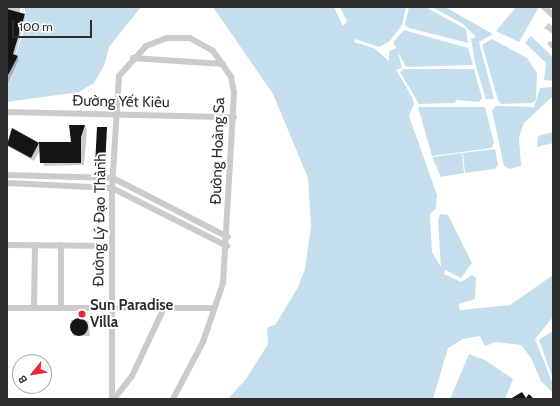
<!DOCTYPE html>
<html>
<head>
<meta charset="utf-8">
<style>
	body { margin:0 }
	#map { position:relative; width:560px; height:406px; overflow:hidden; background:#fff; font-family:Cabin,sans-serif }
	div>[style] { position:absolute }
	.water>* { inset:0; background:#c5deed }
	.shadow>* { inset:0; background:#0003 }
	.building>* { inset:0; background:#151515 }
	.round { border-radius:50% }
	.minor>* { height:6px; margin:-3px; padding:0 3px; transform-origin:3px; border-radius:3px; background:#cbcbcb }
	.dots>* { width:11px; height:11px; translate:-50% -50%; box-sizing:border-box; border:2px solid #fff; border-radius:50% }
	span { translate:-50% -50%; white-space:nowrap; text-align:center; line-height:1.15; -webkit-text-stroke:4px #fff; paint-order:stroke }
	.street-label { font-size:15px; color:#2e2e2e }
	.poi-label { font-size:15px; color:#2e2e2e; font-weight:700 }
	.left { translate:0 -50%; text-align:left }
	.frame { position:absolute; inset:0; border:8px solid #2e2e2e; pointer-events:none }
	.north { position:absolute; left:12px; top:354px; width:40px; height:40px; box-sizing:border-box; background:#fff; border:1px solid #ababab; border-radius:50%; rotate:240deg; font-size:11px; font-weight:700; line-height:16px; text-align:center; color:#2e2e2e }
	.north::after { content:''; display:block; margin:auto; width:14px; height:18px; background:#ef2638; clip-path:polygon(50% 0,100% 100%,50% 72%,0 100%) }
	.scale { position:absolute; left:12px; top:20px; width:80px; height:18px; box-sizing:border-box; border:2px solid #2e2e2e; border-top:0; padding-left:5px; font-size:12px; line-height:14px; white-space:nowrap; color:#2e2e2e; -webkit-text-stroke:3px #fff; paint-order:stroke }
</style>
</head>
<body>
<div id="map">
	<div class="water">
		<i style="clip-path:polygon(25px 7px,141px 7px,109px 47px,104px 66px,94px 83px,79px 92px,7px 102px,7px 80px,26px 25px)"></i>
		<i style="clip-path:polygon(213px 7px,334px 7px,343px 26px,347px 21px,340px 7px,406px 7px,402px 25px,389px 42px,379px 47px,355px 39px,354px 42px,374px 48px,389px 61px,389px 51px,397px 48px,402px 68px,396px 70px,412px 97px,414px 104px,409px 116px,437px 195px,436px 208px,430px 214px,432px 252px,441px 267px,438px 221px,440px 214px,448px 215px,472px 263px,461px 278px,445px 270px,444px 274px,461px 282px,472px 275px,476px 278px,475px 299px,459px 304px,460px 310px,510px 305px,553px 275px,553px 317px,535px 339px,553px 384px,553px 393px,541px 381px,531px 358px,521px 345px,496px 342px,485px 346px,480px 336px,463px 339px,448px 348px,433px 399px,228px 399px,246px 379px,268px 344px,267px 328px,276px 324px,298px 287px,305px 269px,311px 226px,308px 178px,273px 94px)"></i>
		<i style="clip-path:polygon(409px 7px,425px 7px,466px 29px,468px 43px,409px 28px,405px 25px)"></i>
		<i style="clip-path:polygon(432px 7px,445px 7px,493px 34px,479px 42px,494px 99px,486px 99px,475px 63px,471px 39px,476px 37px,463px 24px)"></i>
		<i style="clip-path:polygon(516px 7px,539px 7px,519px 42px,496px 31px)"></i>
		<i style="clip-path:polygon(404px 30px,468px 48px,473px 65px,406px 67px,393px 42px)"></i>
		<i style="clip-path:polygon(531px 36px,553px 57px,553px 81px,544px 80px,546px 63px,525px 43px)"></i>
		<i style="clip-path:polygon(492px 39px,527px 58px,537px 73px,536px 100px,532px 103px,501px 104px,498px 100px,482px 45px)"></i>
		<i style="clip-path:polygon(403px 69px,474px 69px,482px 98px,479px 102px,456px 100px,455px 103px,419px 104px,400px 72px)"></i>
		<i style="clip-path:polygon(553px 87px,553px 96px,524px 123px,519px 137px,521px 166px,509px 169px,504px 166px,492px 110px,496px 106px,534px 107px,540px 88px)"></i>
		<i style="clip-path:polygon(418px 107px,485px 107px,494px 142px,492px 148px,432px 156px)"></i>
		<i style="clip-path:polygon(553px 132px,553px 143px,537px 147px,538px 136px)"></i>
		<i style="clip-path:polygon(495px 149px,498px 165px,495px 169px,465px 173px,463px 153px)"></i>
		<i style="clip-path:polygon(462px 153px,464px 173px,441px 177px,432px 157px)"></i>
		<i style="clip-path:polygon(553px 331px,553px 379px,539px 340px)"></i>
		<i style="clip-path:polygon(469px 354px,485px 360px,513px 379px,505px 399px,450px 399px)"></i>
	</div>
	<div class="shadow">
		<i style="clip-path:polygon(7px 7px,20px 7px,20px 15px,26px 17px,15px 56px,19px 59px,7px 85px)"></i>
		<i style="clip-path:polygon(549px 23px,553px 27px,553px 34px,544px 28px)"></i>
		<i style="clip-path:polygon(550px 41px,553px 43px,553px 50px,547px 44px)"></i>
		<i style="clip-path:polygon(85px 126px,87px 129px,84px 165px,44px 166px,41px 149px,34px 161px,7px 146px,12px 129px,41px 146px,72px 143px)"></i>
		<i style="clip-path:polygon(106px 128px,106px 167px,98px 167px,96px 166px)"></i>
		<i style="clip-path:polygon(71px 320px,88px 321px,90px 336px,73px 336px)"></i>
	</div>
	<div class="building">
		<i style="clip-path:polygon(7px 9px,25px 14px,13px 54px,18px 56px,7px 77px)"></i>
		<i style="clip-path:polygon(69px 125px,85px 125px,81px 137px,81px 163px,40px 163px,39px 142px,71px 142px)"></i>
		<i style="clip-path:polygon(97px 127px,107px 127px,105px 166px,95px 166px)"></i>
		<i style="clip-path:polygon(12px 128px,39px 143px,31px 158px,7px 145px)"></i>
		<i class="round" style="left:70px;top:318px;width:18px;height:18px"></i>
		<i style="clip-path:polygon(522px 392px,526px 398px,529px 394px,534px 399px,510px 399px)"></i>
	</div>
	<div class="minor">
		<i style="left:544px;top:7px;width:12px;rotate:42deg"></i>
		<i style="left:133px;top:58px;width:90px;rotate:3.8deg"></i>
		<i style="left:7px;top:112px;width:227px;rotate:1.3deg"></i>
		<i style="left:7px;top:175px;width:106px;rotate:1.6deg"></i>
		<i style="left:113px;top:178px;width:129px;rotate:27.2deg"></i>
		<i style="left:7px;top:183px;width:105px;rotate:2.7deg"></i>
		<i style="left:112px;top:188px;width:129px;rotate:26.8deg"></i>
		<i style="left:7px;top:245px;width:105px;rotate:0.5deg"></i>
		<i style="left:7px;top:308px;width:207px"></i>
		<i style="left:34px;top:308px;width:63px;rotate:-89.1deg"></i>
		<i style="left:61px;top:308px;width:63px;rotate:-90deg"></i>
		<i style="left:112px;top:399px;width:211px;rotate:-90deg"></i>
		<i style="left:112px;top:188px;width:112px;rotate:-86.4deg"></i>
		<i style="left:119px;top:76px;width:40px;rotate:-48deg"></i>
		<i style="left:146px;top:46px;width:22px;rotate:-21deg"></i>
		<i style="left:167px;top:38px;width:23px"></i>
		<i style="left:190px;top:38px;width:26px;rotate:29deg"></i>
		<i style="left:213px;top:51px;width:32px;rotate:55deg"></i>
		<i style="left:231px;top:77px;width:16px;rotate:79deg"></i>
		<i style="left:234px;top:93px;width:190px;rotate:93.3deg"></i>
		<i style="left:223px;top:283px;width:62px;rotate:108.7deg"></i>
		<i style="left:203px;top:342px;width:64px;rotate:117.8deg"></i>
		<i style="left:114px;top:399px;width:29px;rotate:-52deg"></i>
		<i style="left:132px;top:376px;width:75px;rotate:-64.8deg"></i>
	</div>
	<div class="dots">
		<i style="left:82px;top:314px;background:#ef2638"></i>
	</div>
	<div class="street-label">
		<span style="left:121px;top:102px;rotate:1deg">Đường Yết Kiêu</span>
		<span style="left:218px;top:151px;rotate:-88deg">Đường Hoàng Sa</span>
		<span style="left:100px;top:220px;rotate:-89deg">Đường Lý Đạo Thành</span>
	</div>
	<div class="poi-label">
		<span class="left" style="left:90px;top:314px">Sun Paradise<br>Villa</span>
	</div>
	<div class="frame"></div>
	<div class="north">B</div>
	<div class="scale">100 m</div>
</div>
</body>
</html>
